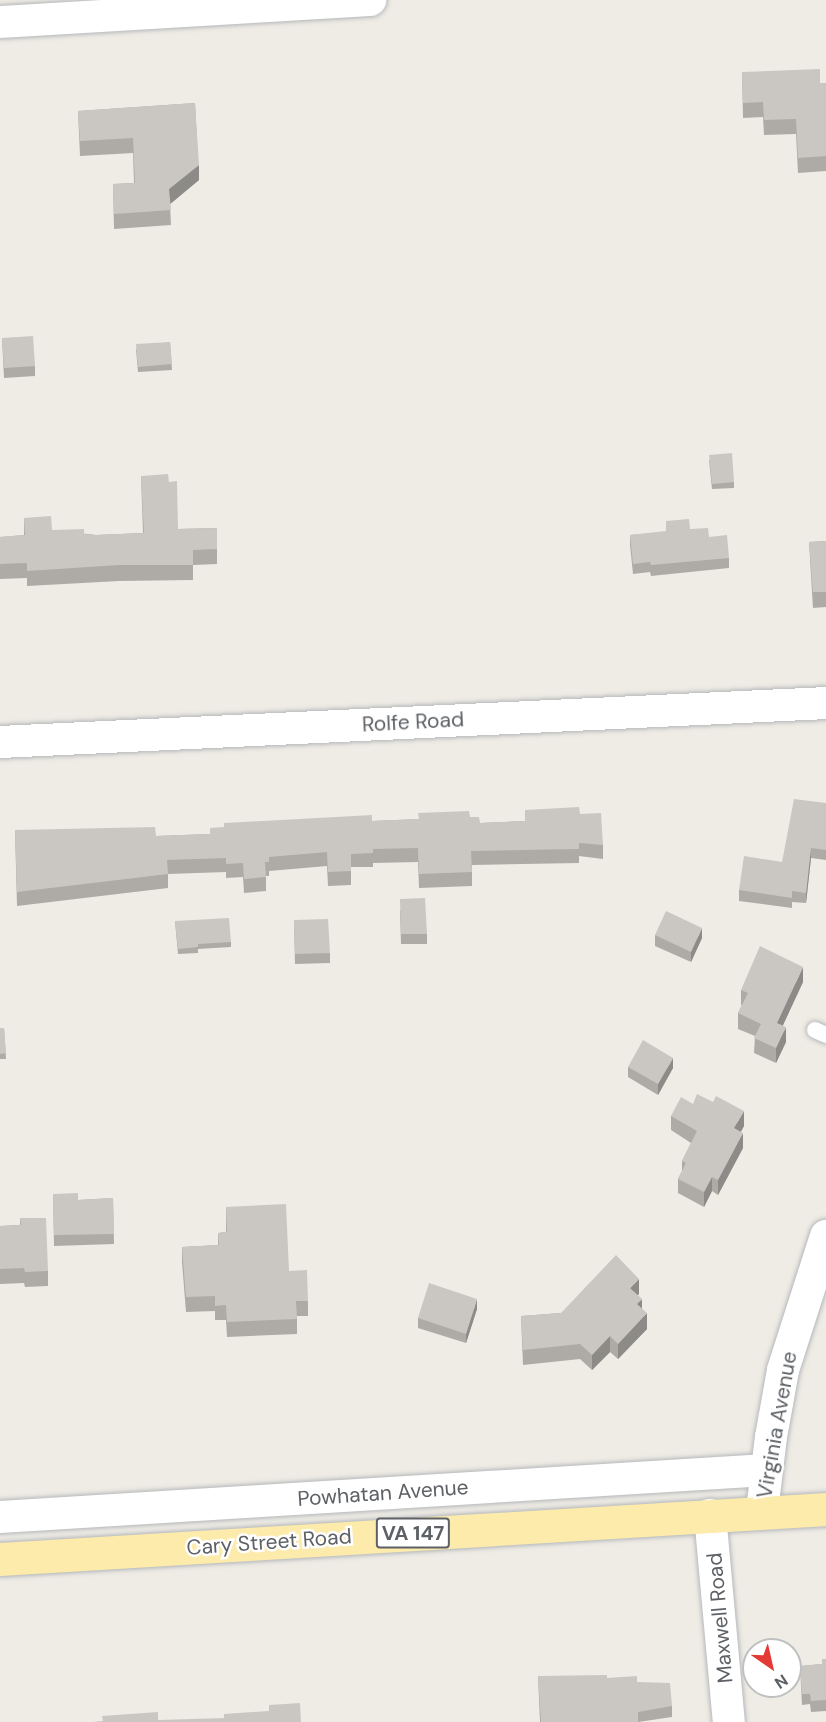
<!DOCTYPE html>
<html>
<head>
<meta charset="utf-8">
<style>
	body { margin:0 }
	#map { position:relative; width:826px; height:1722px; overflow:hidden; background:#efece5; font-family:"DM Sans",sans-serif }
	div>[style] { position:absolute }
	.roads { filter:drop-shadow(0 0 2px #b5b8bb) drop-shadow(0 0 2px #b5b8bb) }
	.lane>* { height:16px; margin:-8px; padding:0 8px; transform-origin:8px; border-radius:8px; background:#fff }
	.street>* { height:32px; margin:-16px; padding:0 16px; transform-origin:16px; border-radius:16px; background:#fff }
	.primary>* { height:33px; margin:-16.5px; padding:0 16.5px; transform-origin:16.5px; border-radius:16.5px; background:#fdebac }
	.wall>* { inset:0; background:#aeaba7 }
	.shaded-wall>* { inset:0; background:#8d8b88 }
	.building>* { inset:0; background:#cac7c2 }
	span { translate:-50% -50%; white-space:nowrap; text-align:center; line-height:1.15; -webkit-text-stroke:5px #fff; paint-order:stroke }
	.shield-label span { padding:2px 4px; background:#fff; border:2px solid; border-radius:4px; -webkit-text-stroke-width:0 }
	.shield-label { font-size:20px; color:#5d6165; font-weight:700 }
	.street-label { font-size:21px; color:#5d6165 }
	.north { position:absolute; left:742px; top:1638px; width:60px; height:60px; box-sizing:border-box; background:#fff; border:2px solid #bec0c1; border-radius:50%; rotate:146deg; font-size:16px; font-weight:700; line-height:24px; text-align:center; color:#5d6165 }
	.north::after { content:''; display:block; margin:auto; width:21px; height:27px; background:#e43a35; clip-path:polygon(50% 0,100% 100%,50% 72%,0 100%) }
</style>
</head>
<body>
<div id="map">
	<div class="roads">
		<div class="lane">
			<i style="left:815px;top:1030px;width:12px;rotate:24deg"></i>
		</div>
		<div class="street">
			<i style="left:0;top:22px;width:371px;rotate:-3.4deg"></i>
			<i style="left:0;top:742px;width:827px;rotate:-2.7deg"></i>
			<i style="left:762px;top:1511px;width:75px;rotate:-83.1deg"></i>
			<i style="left:771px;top:1437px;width:68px;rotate:-79.8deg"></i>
			<i style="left:783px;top:1370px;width:141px;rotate:-72.2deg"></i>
			<i style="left:710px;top:1515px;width:208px;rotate:84.8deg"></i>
			<i style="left:0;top:1517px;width:768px;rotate:-3.51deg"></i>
		</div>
		<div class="primary">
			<i style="left:0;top:1559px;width:828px;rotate:-3.46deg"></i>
		</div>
	</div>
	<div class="wall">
		<i style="clip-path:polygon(742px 72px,820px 83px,826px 83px,826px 171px,798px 173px,796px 134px,764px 135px,763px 117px,743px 118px)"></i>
		<i style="clip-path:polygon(195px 103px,199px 180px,170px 204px,171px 225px,114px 229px,113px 184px,134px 183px,133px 153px,80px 156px,78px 111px)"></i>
		<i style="clip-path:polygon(2px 338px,35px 366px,35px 376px,4px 378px)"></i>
		<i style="clip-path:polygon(170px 342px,172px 370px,138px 372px,136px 349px)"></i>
		<i style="clip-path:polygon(709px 460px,734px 482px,734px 488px,712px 489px)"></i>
		<i style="clip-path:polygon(141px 476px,169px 482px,178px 529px,217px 528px,217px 564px,193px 565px,193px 580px,119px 581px,27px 586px,27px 578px,0 579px,0 537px,24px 535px,24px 518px,52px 530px,96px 535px,143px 533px)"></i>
		<i style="clip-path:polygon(666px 521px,709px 537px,729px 558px,729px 568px,651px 576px,650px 572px,633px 574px,630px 545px,630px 535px,666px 532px)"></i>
		<i style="clip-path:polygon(826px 541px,826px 607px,813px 608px,809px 542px)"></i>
		<i style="clip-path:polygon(826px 803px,826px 860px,811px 858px,806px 903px,792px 902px,792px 908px,739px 901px,739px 890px,782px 862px)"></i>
		<i style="clip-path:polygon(580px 814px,603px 845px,603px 859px,579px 856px,579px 863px,472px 865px,472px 886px,419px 888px,418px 862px,373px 863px,373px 867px,351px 867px,351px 885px,328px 886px,327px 866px,269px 871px,269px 876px,266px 876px,266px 891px,244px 893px,243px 877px,226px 878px,226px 872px,168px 874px,168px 888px,17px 906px,15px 830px,156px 836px,210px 834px,372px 821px,470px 817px,480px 823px,525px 821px)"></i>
		<i style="clip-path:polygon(400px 910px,427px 934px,427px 944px,401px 944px)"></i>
		<i style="clip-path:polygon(294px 920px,330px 953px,330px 963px,295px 964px)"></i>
		<i style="clip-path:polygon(175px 921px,231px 942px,231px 947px,198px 949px,198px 953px,178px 954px)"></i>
		<i style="clip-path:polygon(655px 935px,702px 938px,691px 962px,655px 946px)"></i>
		<i style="clip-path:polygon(803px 982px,783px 1025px,786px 1042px,776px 1063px,754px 1053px,755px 1036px,738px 1029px,738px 1013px,742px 1005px,741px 1005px,741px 990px)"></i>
		<i style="clip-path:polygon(0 1028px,4px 1028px,6px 1059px,0 1059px)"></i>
		<i style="clip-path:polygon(628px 1067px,673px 1068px,658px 1095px,628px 1077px)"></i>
		<i style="clip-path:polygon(693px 1104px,744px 1126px,741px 1132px,743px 1148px,718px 1195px,712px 1191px,704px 1207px,678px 1193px,678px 1179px,682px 1171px,682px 1161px,691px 1143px,671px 1130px,671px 1116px)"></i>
		<i style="clip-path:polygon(53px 1194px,78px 1200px,113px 1198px,114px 1244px,54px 1246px)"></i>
		<i style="clip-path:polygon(226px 1207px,289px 1271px,308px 1301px,308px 1316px,297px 1316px,297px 1334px,227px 1337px,226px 1320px,215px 1320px,215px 1311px,186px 1312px,182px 1262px,182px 1247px,218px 1245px,218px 1233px,226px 1232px)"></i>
		<i style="clip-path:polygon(20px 1218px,48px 1271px,48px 1286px,25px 1287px,24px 1283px,0 1284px,0 1226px,20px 1225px)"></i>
		<i style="clip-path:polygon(639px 1294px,638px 1295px,647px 1329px,618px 1359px,610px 1352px,592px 1370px,580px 1359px,523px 1365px,521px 1316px,561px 1313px)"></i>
		<i style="clip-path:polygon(477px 1309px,466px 1343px,418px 1328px,418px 1318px)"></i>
		<i style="clip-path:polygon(826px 1659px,826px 1711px,811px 1712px,810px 1704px,802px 1705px,800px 1666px,822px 1664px)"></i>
		<i style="clip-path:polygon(538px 1676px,607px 1678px,637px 1682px,672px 1706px,672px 1717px,638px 1722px,540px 1722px)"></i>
	</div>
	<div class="shaded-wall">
		<i style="clip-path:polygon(199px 165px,199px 180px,169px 205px,169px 189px)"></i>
		<i style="clip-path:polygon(811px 848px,811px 858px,806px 903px,806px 893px)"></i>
		<i style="clip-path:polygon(702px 928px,702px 938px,691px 962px,691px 952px)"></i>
		<i style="clip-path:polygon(803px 967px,803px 982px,777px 1038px,777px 1023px)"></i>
		<i style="clip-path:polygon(786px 1027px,786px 1042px,776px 1063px,776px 1048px)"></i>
		<i style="clip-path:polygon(673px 1058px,673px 1068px,658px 1095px,658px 1084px)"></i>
		<i style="clip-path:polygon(744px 1111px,744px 1126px,734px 1143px,734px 1128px)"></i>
		<i style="clip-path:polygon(743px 1133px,743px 1148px,718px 1195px,718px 1180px)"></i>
		<i style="clip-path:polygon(712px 1177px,712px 1191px,704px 1207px,704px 1192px)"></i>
		<i style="clip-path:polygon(639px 1279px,639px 1294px,630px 1303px,630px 1288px)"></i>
		<i style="clip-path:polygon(477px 1299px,477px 1309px,466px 1343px,466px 1334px)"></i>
		<i style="clip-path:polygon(642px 1299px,642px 1314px,637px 1304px)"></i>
		<i style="clip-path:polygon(647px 1313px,647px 1329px,618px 1359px,618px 1344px)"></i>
		<i style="clip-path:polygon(610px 1336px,610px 1352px,592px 1370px,592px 1355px)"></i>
	</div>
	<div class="building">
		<i style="clip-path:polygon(820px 69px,820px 83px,826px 83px,826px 156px,798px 158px,796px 119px,764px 120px,763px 102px,743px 103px,742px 72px)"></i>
		<i style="clip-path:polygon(195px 103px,199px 165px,169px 189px,171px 210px,114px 214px,113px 184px,135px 183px,133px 138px,80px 141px,78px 111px)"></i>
		<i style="clip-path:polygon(33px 336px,35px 366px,4px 368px,2px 338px)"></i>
		<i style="clip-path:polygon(170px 342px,172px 364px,138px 367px,136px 344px)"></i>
		<i style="clip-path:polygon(732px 453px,734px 482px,712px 484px,709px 455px)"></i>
		<i style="clip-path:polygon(168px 474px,169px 482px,177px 481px,178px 529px,217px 528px,217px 549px,193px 550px,193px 565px,119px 565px,27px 571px,27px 563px,0 564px,0 537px,25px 535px,24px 518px,51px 516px,52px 530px,84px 529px,84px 534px,96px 535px,144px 533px,141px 476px)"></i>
		<i style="clip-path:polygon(689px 519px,690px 529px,708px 528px,709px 537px,727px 535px,729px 558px,651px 565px,650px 562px,633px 564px,630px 535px,666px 531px,666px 521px)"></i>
		<i style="clip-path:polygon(826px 541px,826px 592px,813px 592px,809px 542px)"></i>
		<i style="clip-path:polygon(794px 799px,826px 803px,826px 850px,811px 848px,806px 893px,792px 891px,792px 898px,739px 890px,744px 856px,782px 862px)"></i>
		<i style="clip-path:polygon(579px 807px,580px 814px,601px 813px,603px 845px,579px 843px,579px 849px,471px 851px,472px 872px,419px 874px,418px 848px,373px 849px,373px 853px,351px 854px,351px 871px,328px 872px,327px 852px,269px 857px,269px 862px,265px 862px,266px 877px,244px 879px,243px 863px,226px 864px,226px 858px,167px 860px,168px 874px,17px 892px,15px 830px,155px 827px,156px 836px,210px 834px,210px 828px,224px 827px,224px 823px,372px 815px,372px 821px,419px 819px,418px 813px,469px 811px,470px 817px,479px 817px,480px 823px,525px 821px,525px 810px)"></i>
		<i style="clip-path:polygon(425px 898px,427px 934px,401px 934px,400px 899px)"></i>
		<i style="clip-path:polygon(666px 911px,702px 928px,691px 952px,655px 935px)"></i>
		<i style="clip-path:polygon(229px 918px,231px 942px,198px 944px,198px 947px,178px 949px,175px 921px)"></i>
		<i style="clip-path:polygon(328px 919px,330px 953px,295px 954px,294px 920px)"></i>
		<i style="clip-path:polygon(760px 946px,803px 967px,777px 1023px,786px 1027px,776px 1048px,754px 1038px,761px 1024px,738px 1013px,748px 993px,741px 990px)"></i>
		<i style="clip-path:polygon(0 1028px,4px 1028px,6px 1053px,0 1054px)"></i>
		<i style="clip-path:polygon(643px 1040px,673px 1058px,658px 1084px,628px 1067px)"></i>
		<i style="clip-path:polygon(697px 1094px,713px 1102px,716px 1096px,744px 1111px,734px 1128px,743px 1133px,718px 1180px,712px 1177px,704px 1192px,678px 1179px,686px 1163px,682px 1161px,697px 1131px,671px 1116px,681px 1097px,693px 1104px)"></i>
		<i style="clip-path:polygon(78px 1193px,78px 1200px,113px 1198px,114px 1234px,54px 1235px,53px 1194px)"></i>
		<i style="clip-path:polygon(286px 1204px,289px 1271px,307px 1270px,308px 1301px,296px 1301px,297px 1319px,227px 1322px,226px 1305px,215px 1306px,215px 1296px,186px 1297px,182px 1247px,219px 1245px,218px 1233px,227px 1232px,226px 1207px)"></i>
		<i style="clip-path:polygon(20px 1218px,46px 1218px,48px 1271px,25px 1272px,24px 1268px,0 1269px,0 1226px,21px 1225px)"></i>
		<i style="clip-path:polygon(616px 1255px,639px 1279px,630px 1288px,642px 1299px,637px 1304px,647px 1313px,618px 1344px,610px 1336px,592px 1355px,580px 1344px,523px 1350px,521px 1316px,561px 1313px)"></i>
		<i style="clip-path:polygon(429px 1283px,477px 1299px,466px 1334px,418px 1318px)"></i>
		<i style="clip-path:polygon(822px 1659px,826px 1659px,826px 1700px,811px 1701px,810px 1694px,802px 1694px,800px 1666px,822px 1664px)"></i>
		<i style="clip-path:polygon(607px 1675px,607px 1678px,637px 1676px,637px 1682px,670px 1683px,672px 1706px,638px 1712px,638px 1722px,541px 1722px,538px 1676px)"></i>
		<i style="clip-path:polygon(300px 1703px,301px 1722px,93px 1722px,103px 1721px,102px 1716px,158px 1712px,158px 1720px,224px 1718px,224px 1714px,269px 1711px,269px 1705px)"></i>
	</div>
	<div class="shield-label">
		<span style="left:413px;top:1533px">VA 147</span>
	</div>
	<div class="street-label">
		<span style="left:413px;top:722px;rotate:-3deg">Rolfe Road</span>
		<span style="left:777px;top:1425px;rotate:-80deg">Virginia Avenue</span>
		<span style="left:383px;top:1493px;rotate:-4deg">Powhatan Avenue</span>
		<span style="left:269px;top:1542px;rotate:-4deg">Cary Street Road</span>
		<span style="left:720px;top:1618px;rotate:-95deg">Maxwell Road</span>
	</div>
	<div class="north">N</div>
</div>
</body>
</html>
